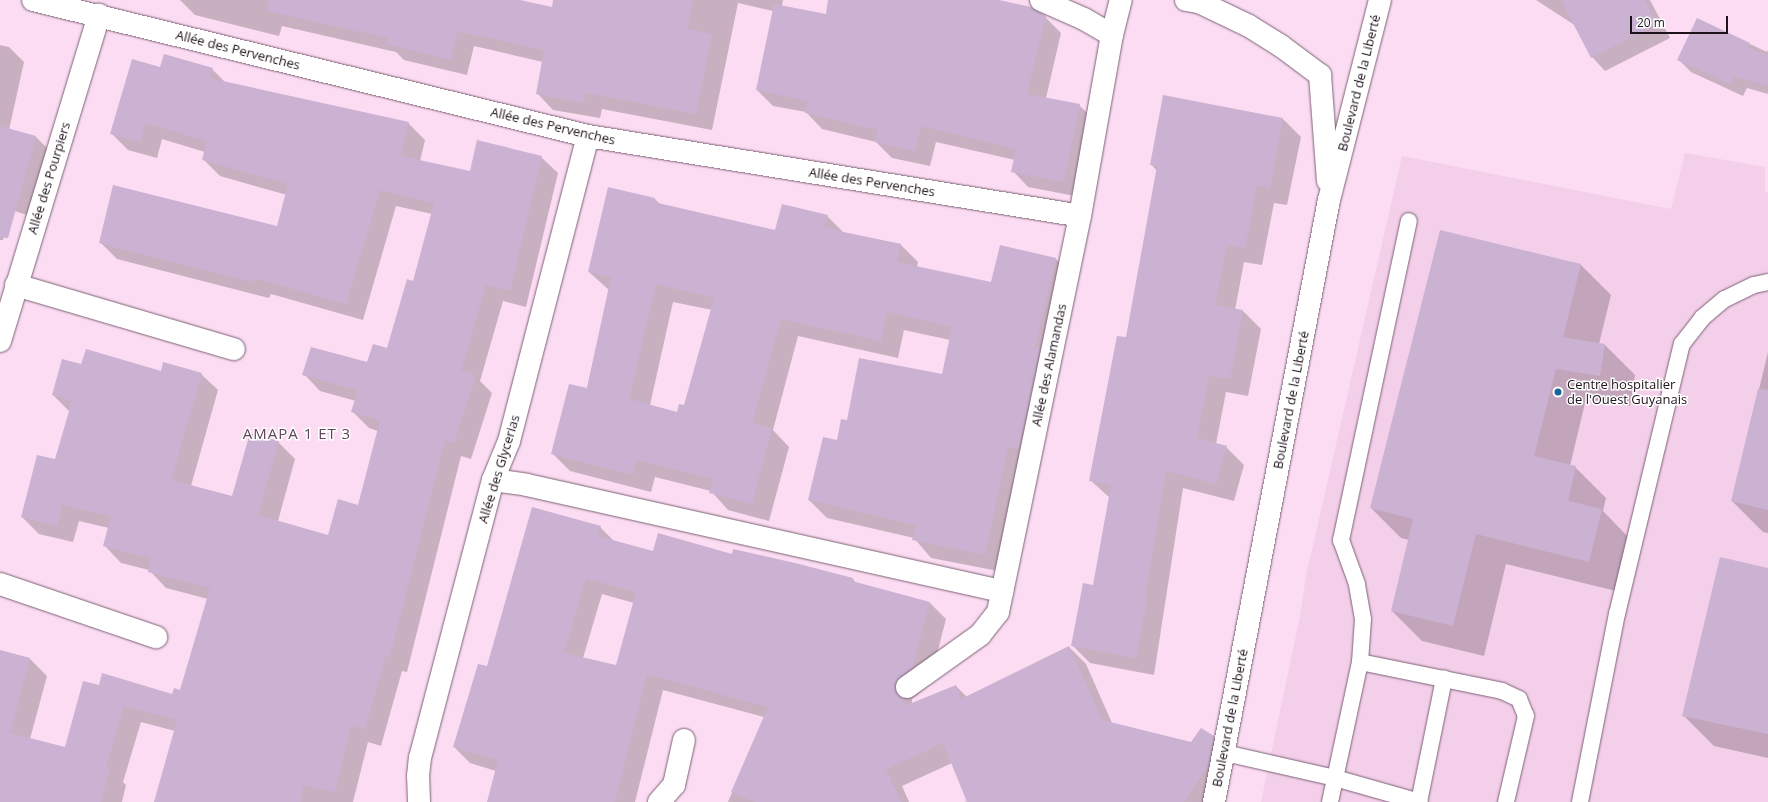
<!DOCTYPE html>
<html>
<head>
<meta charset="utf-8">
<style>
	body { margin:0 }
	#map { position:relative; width:1768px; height:802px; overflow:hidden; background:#fbdcf2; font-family:"Open Sans",sans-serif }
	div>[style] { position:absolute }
	.built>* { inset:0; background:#f4cfea }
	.shadow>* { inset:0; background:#0003 }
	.building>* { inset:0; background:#cbb2d3 }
	.roads { filter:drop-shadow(0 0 1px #7c6275) drop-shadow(0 0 1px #7c6275) }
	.service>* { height:16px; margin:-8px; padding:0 8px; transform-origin:8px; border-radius:8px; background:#fff }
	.minor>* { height:22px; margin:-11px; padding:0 11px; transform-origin:11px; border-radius:11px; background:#fff }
	.dots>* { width:11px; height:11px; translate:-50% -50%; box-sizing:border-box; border:2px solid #fff; border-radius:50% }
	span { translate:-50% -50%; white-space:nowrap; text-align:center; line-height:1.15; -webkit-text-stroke:3px #fff; paint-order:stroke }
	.street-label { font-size:13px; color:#1e131b }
	.poi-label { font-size:13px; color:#1e131b }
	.left { translate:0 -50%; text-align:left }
	.quarter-label { font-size:15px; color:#5f4658; letter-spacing:1px }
	.scale { position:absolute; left:1630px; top:16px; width:98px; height:18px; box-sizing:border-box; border:2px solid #1e131b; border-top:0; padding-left:5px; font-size:12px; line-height:14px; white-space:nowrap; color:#1e131b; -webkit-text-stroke:3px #fff; paint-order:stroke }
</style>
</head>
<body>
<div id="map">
	<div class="built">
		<i style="clip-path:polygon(1685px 153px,1765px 167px,1765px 192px,1768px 193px,1768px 802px,1261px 802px,1300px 616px,1306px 576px,1402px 156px,1671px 209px)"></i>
	</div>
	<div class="shadow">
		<i style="clip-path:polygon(180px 0,514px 0,553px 9px,554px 0,783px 0,782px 6px,827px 15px,829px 0,995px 0,1045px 17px,1061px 33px,1046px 98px,1079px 105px,1095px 121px,1080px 197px,1028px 187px,1013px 171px,1015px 160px,936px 142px,930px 166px,892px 158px,876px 142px,822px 129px,806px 112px,773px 106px,757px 90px,773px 11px,738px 3px,712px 130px,602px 109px,600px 118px,553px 110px,537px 93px,543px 62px,474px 46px,467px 75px,404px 60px,396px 52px,282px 26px,279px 36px,195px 15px)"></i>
		<i style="clip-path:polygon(1536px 0,1650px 0,1670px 38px,1605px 71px,1592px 57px,1576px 26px)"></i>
		<i style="clip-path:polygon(1705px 23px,1767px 52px,1768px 50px,1768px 94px,1747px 88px,1743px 96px,1691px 72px,1678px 59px)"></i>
		<i style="clip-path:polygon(0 45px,9px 47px,24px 62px,9px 130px,36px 137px,51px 152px,34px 217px,11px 210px,3px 240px,0 240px)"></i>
		<i style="clip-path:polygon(161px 68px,212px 69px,226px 83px,408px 123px,425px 140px,420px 161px,471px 173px,541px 157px,558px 173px,526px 307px,503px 301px,480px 381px,492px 393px,471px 459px,461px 456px,407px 672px,402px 671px,381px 746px,368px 742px,353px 802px,155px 802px,175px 731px,141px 722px,123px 782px,126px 785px,122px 802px,0 802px,0 651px,30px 659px,47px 676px,30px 739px,66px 748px,100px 686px,173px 695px,180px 691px,208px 599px,166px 588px,149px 570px,121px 563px,105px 546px,109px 528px,79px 521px,73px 542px,39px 534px,22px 517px,56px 460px,70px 412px,53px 395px,82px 366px,201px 374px,218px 390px,191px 486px,233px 497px,278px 442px,295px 459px,278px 521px,329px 536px,358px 506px,378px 431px,369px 428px,352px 411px,356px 401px,320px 391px,304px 374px,368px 363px,388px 349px,414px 282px,432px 214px,396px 206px,363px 320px,271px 294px,269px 298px,117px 259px,100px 242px,278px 227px,287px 195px,220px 176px,203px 159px,205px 152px,162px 139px,157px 158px,128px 150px,111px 133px)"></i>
		<i style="clip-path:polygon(1164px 96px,1283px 119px,1301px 137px,1287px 205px,1274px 203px,1262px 265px,1244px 262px,1235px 310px,1243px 311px,1261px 329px,1248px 396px,1226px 392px,1216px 444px,1226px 447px,1244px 465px,1234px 501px,1183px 488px,1154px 675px,1090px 663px,1073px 646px,1094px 586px,1110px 498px,1090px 480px,1127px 338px,1157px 171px,1151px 164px)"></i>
		<i style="clip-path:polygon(evenodd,609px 188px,655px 199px,661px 205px,776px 231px,827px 216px,844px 233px,900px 244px,918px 262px,917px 267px,992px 284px,1055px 258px,1073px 276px,1003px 572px,931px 558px,914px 538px,827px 518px,809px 500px,848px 422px,943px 375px,950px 340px,904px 330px,898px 358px,798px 336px,773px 430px,789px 447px,769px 521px,728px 510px,711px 491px,655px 477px,651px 492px,570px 471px,552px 453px,587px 389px,609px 290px,589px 272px,609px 188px,673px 302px,712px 310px,685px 407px,678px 413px,650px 405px,673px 302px)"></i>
		<i style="clip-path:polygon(1441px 231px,1581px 265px,1611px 295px,1599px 344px,1605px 345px,1635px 375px,1630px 406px,1586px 399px,1570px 466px,1575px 467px,1606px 498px,1603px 511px,1632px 541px,1620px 592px,1506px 564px,1484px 656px,1422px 641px,1392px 611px,1409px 540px,1401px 538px,1371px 508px)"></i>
		<i style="clip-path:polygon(1768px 352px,1768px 533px,1763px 532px,1732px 501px)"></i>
		<i style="clip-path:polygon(evenodd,600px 527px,614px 541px,654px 552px,733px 555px,852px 578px,857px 584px,930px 603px,946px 619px,929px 685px,912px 699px,912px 704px,956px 686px,967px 697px,1069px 647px,1086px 664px,1112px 723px,1192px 744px,1213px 737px,1230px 754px,1211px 802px,964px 802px,968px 801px,952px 763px,902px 786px,909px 802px,728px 802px,764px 717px,663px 690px,635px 802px,488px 802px,496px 771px,470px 763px,454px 747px,488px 668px,600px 527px,602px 594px,634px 603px,617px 666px,583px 658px,602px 594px)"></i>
		<i style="clip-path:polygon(1768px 569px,1768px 758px,1714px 746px,1683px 715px)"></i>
	</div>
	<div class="building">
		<i style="clip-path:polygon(269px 0,520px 0,552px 7px,553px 0,693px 0,687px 29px,712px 34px,696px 114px,586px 93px,584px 103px,536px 94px,544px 50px,458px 31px,450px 60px,386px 44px,388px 38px,267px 11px)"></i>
		<i style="clip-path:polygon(828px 0,999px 0,1031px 7px,1046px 16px,1027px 94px,1080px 104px,1064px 182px,1011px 172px,1016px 149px,921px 126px,915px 151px,875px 142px,878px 130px,805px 113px,808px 101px,756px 90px,774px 4px,826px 14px)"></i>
		<i style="clip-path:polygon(1561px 0,1644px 0,1657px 24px,1591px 58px)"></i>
		<i style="clip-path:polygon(1697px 18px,1750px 43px,1747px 48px,1768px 55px,1768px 86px,1734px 76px,1730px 84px,1677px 60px)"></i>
		<i style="clip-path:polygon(164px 54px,213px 68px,209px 78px,409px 122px,401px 156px,470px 171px,477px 140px,542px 156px,510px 291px,486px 285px,461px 371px,476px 375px,454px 443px,445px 440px,390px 656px,386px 655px,365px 729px,351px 726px,335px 792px,303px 785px,301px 802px,154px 802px,177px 720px,124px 706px,106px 767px,110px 768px,101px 802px,0 802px,0 650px,30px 658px,10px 733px,65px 747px,83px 681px,99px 685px,102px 673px,172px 694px,174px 688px,180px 690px,210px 588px,148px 572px,151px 558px,103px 546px,111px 516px,62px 505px,57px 526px,21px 517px,37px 455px,55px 459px,72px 401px,52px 395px,62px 359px,81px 364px,86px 349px,161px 371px,163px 362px,202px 373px,171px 480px,232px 496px,250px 433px,279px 441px,258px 515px,328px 535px,338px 499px,358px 505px,380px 420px,351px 412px,358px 390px,302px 375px,311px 347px,367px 362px,373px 344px,387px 348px,407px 279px,413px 281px,434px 203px,380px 190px,346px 304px,254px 278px,253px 282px,99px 243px,113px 185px,277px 226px,288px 184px,202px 160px,207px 141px,146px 123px,140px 142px,110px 134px,132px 59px,160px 67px)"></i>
		<i style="clip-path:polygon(1163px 95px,1283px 118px,1270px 188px,1257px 186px,1245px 248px,1227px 245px,1215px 305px,1243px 310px,1230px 379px,1209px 375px,1197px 438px,1227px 446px,1216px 484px,1166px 471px,1145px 595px,1148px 595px,1136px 658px,1071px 646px,1083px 583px,1093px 585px,1111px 485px,1089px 481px,1117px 336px,1126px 337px,1157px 166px,1150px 165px)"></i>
		<i style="clip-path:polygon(0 126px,36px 136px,8px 238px,0 237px)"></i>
		<i style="clip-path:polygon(evenodd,608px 187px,655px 198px,654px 202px,775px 230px,782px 204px,828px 215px,824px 228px,901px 244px,897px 262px,991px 282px,1000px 245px,1056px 258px,1035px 347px,1040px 348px,1019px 449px,1008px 447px,985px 555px,912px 540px,916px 525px,808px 500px,823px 437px,837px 440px,841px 419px,847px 420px,859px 358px,942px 374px,952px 327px,887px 312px,881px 341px,781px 319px,752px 423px,772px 428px,752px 504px,709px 493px,713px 479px,637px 460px,633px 475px,551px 454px,569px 384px,587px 388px,611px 277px,588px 272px,608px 187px,656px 284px,714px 298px,684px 405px,679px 404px,677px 412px,629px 399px,656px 284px)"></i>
		<i style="clip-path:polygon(1440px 230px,1581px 264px,1563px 337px,1605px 344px,1600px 376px,1556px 369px,1534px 456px,1576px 466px,1568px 501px,1602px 509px,1589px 562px,1476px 534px,1453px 626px,1391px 611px,1413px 519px,1370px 508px)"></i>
		<i style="clip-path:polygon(1758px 389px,1768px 390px,1768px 510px,1731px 501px)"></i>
		<i style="clip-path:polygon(evenodd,532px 507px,601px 526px,598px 536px,653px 551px,658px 533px,732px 554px,733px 549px,795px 563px,853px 578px,852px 581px,930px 602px,912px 668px,896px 682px,897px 694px,904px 699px,902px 707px,956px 685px,961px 699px,1069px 646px,1102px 720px,1191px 742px,1201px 728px,1214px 736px,1209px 763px,1184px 802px,967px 802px,943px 743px,886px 769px,901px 802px,755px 802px,731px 792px,768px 707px,647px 674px,615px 802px,487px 802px,498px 760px,453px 747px,478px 664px,487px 666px,532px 507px,586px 578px,636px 592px,616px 665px,564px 653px,586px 578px)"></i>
		<i style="clip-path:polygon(1720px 557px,1768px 568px,1768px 734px,1682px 716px)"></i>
	</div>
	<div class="roads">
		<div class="service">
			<i style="left:1360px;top:662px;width:145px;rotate:11.5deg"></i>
			<i style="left:1502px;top:691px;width:19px;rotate:25deg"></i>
			<i style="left:1519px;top:699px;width:18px;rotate:68deg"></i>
			<i style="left:1526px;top:716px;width:88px;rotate:103.1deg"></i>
			<i style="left:1225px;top:753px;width:113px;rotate:12.8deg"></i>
			<i style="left:1335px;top:778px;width:88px;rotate:15.8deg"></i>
			<i style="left:1330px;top:802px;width:143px;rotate:-77.9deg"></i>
			<i style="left:1360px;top:662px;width:43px;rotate:-86deg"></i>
			<i style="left:1363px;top:619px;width:36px;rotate:-100deg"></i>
			<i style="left:1357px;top:584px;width:47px;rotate:-110deg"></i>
			<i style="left:1341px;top:540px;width:326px;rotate:-78deg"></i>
			<i style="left:1419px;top:802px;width:126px;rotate:-78.5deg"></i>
			<i style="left:1580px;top:802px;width:192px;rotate:-78.9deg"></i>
			<i style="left:1617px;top:614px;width:278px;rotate:-76.5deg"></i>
			<i style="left:1682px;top:344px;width:33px;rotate:-52deg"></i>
			<i style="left:1702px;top:318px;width:30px;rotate:-40deg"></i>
			<i style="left:1725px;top:299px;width:32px;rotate:-26deg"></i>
			<i style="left:1754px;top:285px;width:14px;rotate:-12deg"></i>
		</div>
		<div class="minor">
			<i style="left:33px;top:0;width:571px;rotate:13.77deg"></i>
			<i style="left:588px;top:136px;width:498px;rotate:9.2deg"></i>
			<i style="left:1041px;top:0;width:47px;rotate:23.8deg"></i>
			<i style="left:1084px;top:19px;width:32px;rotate:30deg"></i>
			<i style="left:1186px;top:0;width:13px;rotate:9deg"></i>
			<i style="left:1199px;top:2px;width:55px;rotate:25.6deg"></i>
			<i style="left:1249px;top:26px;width:38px;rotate:32deg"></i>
			<i style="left:1281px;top:46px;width:49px;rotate:36.6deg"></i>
			<i style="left:1320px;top:75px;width:106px;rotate:85.7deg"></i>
			<i style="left:16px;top:285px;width:227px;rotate:16.4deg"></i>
			<i style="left:0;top:341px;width:341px;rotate:-73.1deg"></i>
			<i style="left:493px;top:480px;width:34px;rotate:8deg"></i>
			<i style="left:527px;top:485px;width:487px;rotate:12.6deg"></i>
			<i style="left:0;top:584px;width:165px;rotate:18.8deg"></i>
			<i style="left:907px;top:687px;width:90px;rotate:-35.5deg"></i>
			<i style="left:980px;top:635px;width:29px;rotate:-52deg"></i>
			<i style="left:998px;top:612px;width:404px;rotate:-78.3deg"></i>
			<i style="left:1080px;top:216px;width:184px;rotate:-80deg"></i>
			<i style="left:1112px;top:35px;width:36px;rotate:-76deg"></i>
			<i style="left:419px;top:802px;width:26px;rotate:-92deg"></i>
			<i style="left:418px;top:776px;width:18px;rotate:-84deg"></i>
			<i style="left:420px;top:758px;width:287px;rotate:-75.3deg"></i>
			<i style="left:493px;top:480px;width:42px;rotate:-67.7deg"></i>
			<i style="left:509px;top:441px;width:315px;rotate:-75.5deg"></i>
			<i style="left:659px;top:802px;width:23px;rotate:-49deg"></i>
			<i style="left:674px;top:785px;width:46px;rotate:-77.5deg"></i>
			<i style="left:1214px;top:802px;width:613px;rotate:-79.19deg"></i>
			<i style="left:1329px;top:200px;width:206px;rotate:-75.7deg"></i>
		</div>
	</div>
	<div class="dots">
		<i style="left:1558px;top:392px;background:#166598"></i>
	</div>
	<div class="street-label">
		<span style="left:238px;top:50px;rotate:14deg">Allée des Pervenches</span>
		<span style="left:1359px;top:83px;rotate:-76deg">Boulevard de la Liberté</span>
		<span style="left:553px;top:126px;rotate:13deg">Allée des Pervenches</span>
		<span style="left:49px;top:178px;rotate:-73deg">Allée des Pourpiers</span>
		<span style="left:872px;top:182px;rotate:9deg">Allée des Pervenches</span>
		<span style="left:1049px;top:365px;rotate:-78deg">Allée des Alamandas</span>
		<span style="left:1291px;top:400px;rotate:-79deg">Boulevard de la Liberté</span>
		<span style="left:499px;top:469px;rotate:-73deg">Allée des Glycerias</span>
		<span style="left:1230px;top:718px;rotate:-79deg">Boulevard de la Liberté</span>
	</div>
	<div class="poi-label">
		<span class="left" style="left:1567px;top:392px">Centre hospitalier<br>de l'Ouest Guyanais</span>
	</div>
	<div class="quarter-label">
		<span style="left:297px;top:434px">AMAPA 1 ET 3</span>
	</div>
	<div class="scale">20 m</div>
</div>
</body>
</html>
